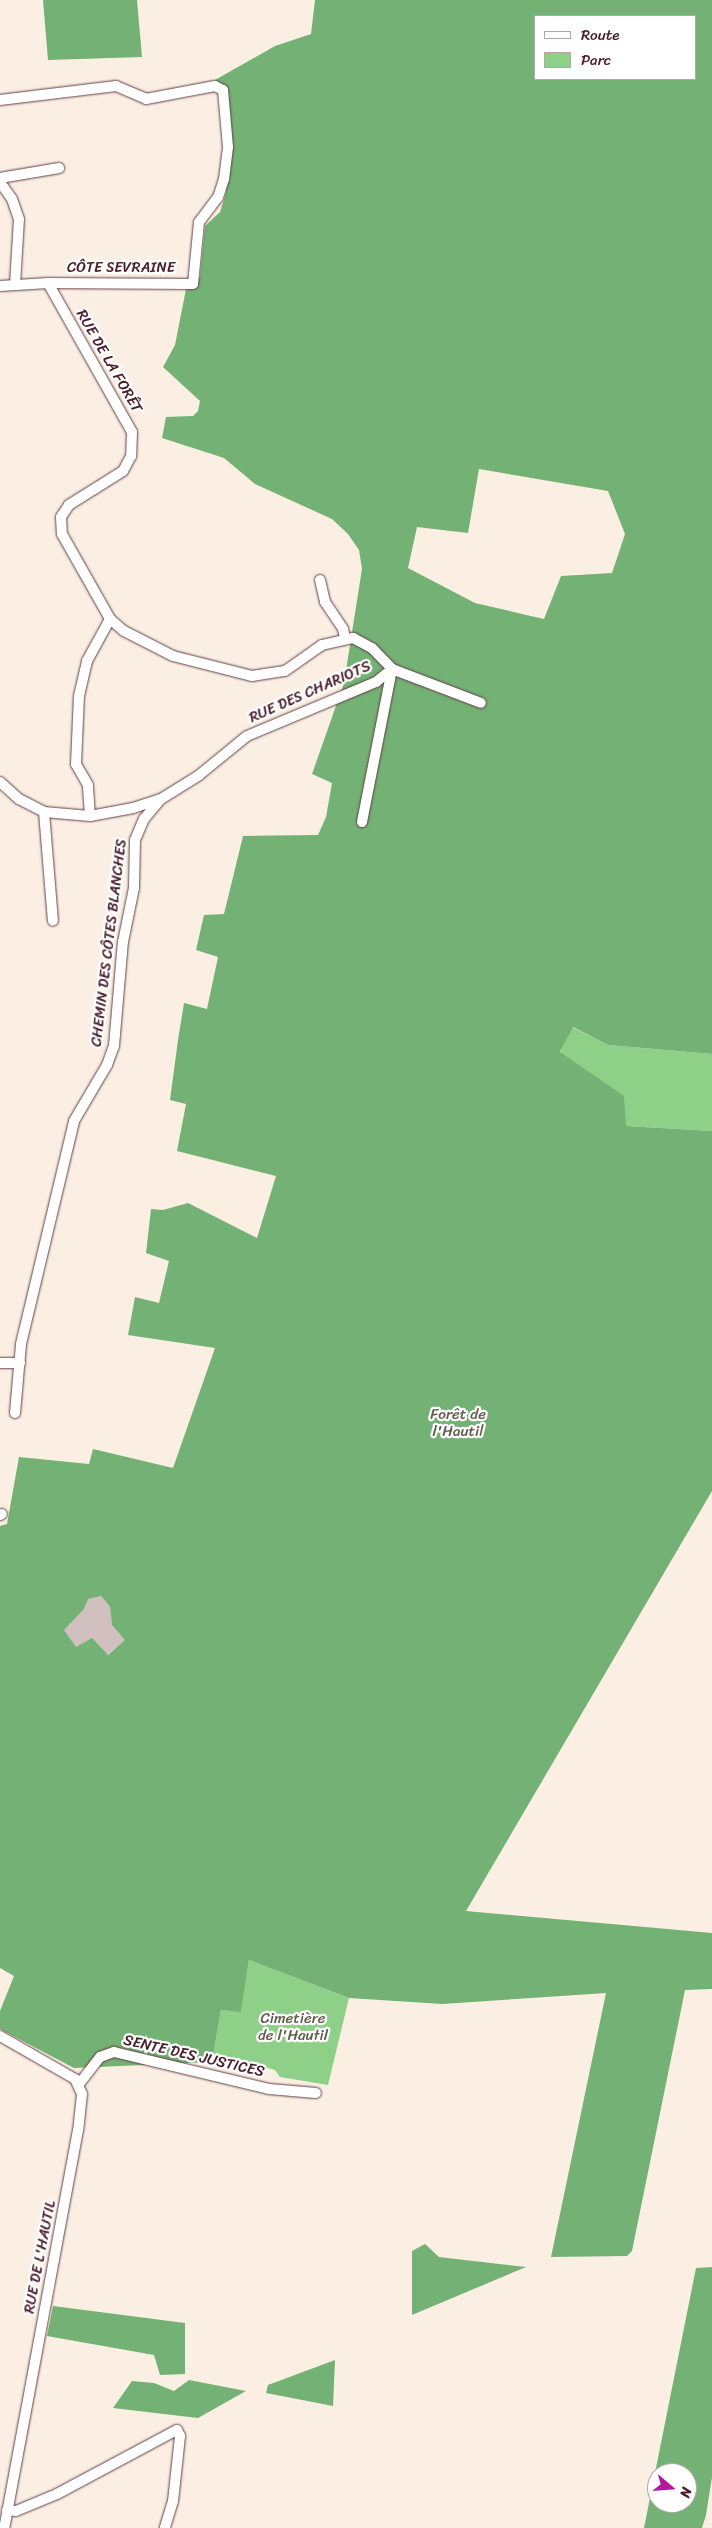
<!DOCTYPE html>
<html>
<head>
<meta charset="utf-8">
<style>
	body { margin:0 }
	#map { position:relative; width:712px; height:2528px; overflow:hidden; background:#faefe2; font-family:Sriracha,sans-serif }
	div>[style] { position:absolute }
	.industrial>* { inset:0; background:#d2bfc0 }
	.green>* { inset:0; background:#8fd088 }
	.forest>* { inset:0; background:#73b274 }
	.roads { filter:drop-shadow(0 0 1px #643e46) drop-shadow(0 0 1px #643e46) }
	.minor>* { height:10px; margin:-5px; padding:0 5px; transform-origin:5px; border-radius:5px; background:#fff }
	span { translate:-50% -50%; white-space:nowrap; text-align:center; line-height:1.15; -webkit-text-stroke:4.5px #fff; paint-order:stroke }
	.street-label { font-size:15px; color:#4a1f2b }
	.park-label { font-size:15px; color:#625d4c }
	.legend { position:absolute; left:534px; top:15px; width:162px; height:65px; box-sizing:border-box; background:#fff; border:1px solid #b7a5aa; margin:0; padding:6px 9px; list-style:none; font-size:15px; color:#4a1f2b }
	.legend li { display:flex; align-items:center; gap:10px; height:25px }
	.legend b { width:25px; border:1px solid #b7a5aa }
	.north { position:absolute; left:647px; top:2463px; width:50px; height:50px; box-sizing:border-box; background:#fff; border:1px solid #b7a5aa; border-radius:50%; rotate:108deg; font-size:14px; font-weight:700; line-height:20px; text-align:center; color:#4a1f2b }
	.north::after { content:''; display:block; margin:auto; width:18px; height:22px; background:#b5179e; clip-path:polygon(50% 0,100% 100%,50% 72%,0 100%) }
</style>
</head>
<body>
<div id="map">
	<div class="industrial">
		<i style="clip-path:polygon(101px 1596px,110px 1607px,112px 1625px,126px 1640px,107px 1655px,76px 1648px,63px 1630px,84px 1609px,87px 1599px)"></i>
	</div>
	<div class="green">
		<i style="clip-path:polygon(572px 1027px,608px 1045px,712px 1054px,712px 1131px,626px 1126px,586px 1071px,560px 1053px)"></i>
		<i style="clip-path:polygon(249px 1960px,349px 1998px,328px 2085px,280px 2077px,275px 2070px,258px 2065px,212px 2062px,221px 2010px,241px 2011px)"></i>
	</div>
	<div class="forest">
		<i style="clip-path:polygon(43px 0,137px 0,142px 57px,48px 60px)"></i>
		<i style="clip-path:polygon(evenodd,315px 0,712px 0,712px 1054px,608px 1045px,573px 1027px,560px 1052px,624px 1096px,626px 1126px,712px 1131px,712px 1491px,466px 1911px,712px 1933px,712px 1989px,685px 1990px,632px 2251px,627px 2256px,551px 2257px,606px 1993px,442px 2004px,349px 1998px,249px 1960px,241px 2012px,221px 2010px,212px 2062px,74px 2068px,0 2029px,0 2011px,14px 1976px,0 1968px,0 1526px,7px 1524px,19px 1457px,89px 1464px,93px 1449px,173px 1468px,215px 1348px,128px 1335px,135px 1297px,159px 1303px,169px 1261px,146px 1253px,151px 1209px,163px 1210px,188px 1203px,257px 1238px,276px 1176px,177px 1151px,186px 1104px,170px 1100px,178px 1040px,184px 1003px,207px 1009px,218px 957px,196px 950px,204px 915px,224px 914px,243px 836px,318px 835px,326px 817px,332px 783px,312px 774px,344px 683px,362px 569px,359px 550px,348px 534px,332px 519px,255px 484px,224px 458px,162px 438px,166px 417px,193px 416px,198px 411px,200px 401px,163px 367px,175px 345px,186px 289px,200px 277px,205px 226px,220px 212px,226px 193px,230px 148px,221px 94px,215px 80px,275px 46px,311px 34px,315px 0,536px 16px,696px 16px,696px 79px,536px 79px,536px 16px,315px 0,479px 469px,608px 491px,625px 534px,612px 573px,561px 576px,544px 619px,475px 603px,408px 568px,417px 527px,468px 533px,479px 469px,315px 0,101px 1596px,110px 1607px,112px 1625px,125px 1640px,108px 1655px,92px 1638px,76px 1647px,64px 1630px,84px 1609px,88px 1599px,101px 1596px)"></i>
		<i style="clip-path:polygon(425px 2244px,439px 2257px,526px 2267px,412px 2315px,412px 2251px)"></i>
		<i style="clip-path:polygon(evenodd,712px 2267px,712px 2477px,706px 2515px,702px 2528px,644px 2528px,696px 2268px,712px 2267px,657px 2473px,687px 2473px,687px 2503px,657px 2503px,657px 2473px)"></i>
		<i style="clip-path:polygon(53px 2306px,185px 2323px,185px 2374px,160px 2375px,154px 2355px,47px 2336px)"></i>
		<i style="clip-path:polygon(335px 2360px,333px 2406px,266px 2393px,268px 2385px)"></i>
		<i style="clip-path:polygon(189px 2380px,246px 2391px,198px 2418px,113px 2408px,132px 2381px,154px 2383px,174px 2391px)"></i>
	</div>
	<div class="roads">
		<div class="minor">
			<i style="left:0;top:100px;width:117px;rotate:-6.9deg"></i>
			<i style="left:116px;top:86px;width:33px;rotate:23deg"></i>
			<i style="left:146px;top:99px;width:70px;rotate:-10.7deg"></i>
			<i style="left:215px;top:86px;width:9px;rotate:27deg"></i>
			<i style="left:223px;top:90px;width:57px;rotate:85deg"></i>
			<i style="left:228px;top:147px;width:32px;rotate:97deg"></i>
			<i style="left:224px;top:179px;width:19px;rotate:108deg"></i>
			<i style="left:218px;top:197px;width:31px;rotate:127deg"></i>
			<i style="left:199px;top:222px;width:62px;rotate:95.5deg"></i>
			<i style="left:193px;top:284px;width:145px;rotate:-179.6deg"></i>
			<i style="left:48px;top:283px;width:48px;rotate:176.4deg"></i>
			<i style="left:0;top:178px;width:60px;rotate:-9.6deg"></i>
			<i style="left:0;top:182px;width:21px;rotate:55deg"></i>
			<i style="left:12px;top:199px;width:21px;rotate:71deg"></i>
			<i style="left:19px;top:219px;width:65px;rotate:93.5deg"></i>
			<i style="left:48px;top:283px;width:171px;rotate:60.6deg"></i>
			<i style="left:132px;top:432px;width:24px;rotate:92deg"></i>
			<i style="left:131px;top:456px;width:17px;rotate:118deg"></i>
			<i style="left:123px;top:471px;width:64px;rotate:147.8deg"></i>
			<i style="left:69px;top:505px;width:14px;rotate:124deg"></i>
			<i style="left:61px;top:517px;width:17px;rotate:87deg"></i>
			<i style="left:62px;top:534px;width:98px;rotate:60.5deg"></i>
			<i style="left:110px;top:619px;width:18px;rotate:41deg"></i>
			<i style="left:124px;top:631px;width:55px;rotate:27deg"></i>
			<i style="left:173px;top:656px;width:81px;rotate:14.2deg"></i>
			<i style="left:252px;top:676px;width:33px;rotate:-9deg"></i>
			<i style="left:285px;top:671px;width:45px;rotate:-35.1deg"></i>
			<i style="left:322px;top:645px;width:32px;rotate:-13deg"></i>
			<i style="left:353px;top:638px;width:21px;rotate:28deg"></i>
			<i style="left:372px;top:648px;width:29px;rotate:46deg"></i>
			<i style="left:392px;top:669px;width:95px;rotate:20.9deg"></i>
			<i style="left:320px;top:580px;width:23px;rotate:77deg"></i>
			<i style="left:325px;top:602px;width:32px;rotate:56deg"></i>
			<i style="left:343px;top:629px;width:9px;rotate:77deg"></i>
			<i style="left:0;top:782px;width:25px;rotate:42deg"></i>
			<i style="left:19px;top:799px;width:28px;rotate:27deg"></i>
			<i style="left:44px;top:812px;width:46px;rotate:5deg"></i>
			<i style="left:90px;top:816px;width:44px;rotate:-10.5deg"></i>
			<i style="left:133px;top:808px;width:29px;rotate:-18deg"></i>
			<i style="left:161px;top:799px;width:44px;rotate:-31.9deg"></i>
			<i style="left:198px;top:776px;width:63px;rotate:-39.2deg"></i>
			<i style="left:247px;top:736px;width:140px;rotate:-22.7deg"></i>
			<i style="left:376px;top:682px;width:21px;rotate:-39deg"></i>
			<i style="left:44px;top:812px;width:109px;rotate:85.3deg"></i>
			<i style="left:90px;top:816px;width:31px;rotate:-94deg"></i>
			<i style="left:88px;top:785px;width:24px;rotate:-120deg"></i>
			<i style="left:76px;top:764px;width:68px;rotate:-87.5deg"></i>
			<i style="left:79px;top:696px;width:36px;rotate:-77deg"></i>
			<i style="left:87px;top:661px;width:48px;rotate:-61.3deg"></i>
			<i style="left:362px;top:822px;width:156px;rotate:-78.9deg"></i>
			<i style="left:0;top:1363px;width:20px"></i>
			<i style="left:15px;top:1413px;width:69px;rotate:-85deg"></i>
			<i style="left:21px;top:1344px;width:229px;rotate:-76.6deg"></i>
			<i style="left:74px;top:1121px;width:65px;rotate:-59.5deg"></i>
			<i style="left:107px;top:1065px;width:20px;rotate:-70deg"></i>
			<i style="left:114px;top:1046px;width:104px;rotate:-85.1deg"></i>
			<i style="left:123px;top:942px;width:55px;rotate:-78.5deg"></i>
			<i style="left:134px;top:888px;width:48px;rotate:-88.8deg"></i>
			<i style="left:135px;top:840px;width:23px;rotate:-67deg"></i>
			<i style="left:144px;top:819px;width:26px;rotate:-50deg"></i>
			<i style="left:0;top:1515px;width:2px;rotate:-27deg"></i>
			<i style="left:0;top:2036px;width:86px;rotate:29.8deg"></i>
			<i style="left:75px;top:2079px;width:17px;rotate:65deg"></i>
			<i style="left:82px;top:2094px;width:36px;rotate:96deg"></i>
			<i style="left:78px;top:2130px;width:405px;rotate:100.5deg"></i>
			<i style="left:79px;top:2084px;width:34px;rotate:-52deg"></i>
			<i style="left:100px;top:2057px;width:15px;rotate:-20deg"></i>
			<i style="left:114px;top:2052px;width:159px;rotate:13.4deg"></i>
			<i style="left:269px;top:2089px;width:47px;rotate:4.9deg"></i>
			<i style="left:7px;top:2510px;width:9px;rotate:6deg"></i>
			<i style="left:16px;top:2511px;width:44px;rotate:-22.5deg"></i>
			<i style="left:57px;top:2494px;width:136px;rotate:-28.1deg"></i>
			<i style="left:177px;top:2430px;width:7px;rotate:63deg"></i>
			<i style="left:180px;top:2436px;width:65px;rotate:96.1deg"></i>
			<i style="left:173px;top:2501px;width:28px;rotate:107deg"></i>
		</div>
	</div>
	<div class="street-label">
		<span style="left:121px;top:268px">CÔTE SEVRAINE</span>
		<span style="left:109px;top:361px;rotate:60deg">RUE DE LA FORÊT</span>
		<span style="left:310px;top:692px;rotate:-24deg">RUE DES CHARIOTS</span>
		<span style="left:109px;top:943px;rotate:-83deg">CHEMIN DES CÔTES BLANCHES</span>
		<span style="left:194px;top:2056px;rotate:13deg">SENTE DES JUSTICES</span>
		<span style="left:40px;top:2257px;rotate:-79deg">RUE DE L'HAUTIL</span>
	</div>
	<div class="park-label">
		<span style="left:458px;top:1423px">Forêt de<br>l'Hautil</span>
		<span style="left:293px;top:2027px">Cimetière<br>de l'Hautil</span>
	</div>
	<ul class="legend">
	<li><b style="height:6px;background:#fff"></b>Route</li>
	<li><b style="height:14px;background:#8fd088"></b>Parc</li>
	</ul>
	<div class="north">N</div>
</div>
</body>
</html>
